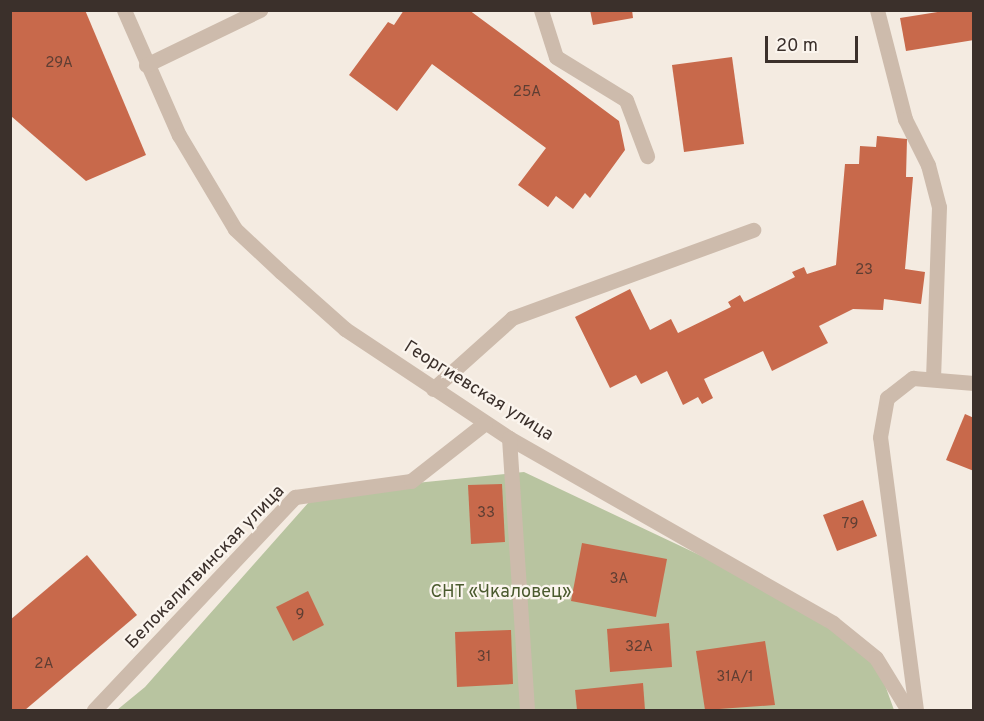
<!DOCTYPE html>
<html>
<head>
<meta charset="utf-8">
<style>
	body { margin:0 }
	#map { position:relative; width:984px; height:721px; overflow:hidden; background:#f4ebe1; font-family:Overpass,sans-serif }
	div>[style] { position:absolute }
	.green>* { inset:0; background:#b8c4a0 }
	.building>* { inset:0; background:#c8694b }
	.minor>* { height:15px; margin:-7.5px; padding:0 7.5px; transform-origin:7.5px; border-radius:7.5px; background:#cdbbac }
	span { translate:-50% -50%; white-space:nowrap; text-align:center; line-height:1.15; -webkit-text-stroke:4.5px #fbf5ee; paint-order:stroke }
	.number-label { font-size:15px; color:#5e3e33 }
	.number-label span { -webkit-text-stroke-width:0 }
	.street-label { font-size:18px; color:#3b302b }
	.park-label { font-size:18px; color:#4a5a2e }
	.frame { position:absolute; inset:0; border:12px solid #3b302b; pointer-events:none }
	.scale { position:absolute; left:765px; top:36px; width:93px; height:27px; box-sizing:border-box; border:3px solid #3b302b; border-top:0; padding-left:8px; font-size:18px; line-height:21px; white-space:nowrap; color:#3b302b; -webkit-text-stroke:4px #fbf5ee; paint-order:stroke }
</style>
</head>
<body>
<div id="map">
	<div class="green">
		<i style="clip-path:polygon(524px 472px,839px 621px,880px 671px,894px 710px,117px 710px,145px 687px,317px 493px)"></i>
	</div>
	<div class="building">
		<i style="clip-path:polygon(11px 10px,85px 10px,146px 155px,86px 181px,11px 116px)"></i>
		<i style="clip-path:polygon(404px 10px,469px 10px,619px 121px,625px 150px,590px 198px,585px 193px,573px 209px,556px 196px,548px 207px,518px 185px,546px 148px,432px 64px,397px 111px,349px 75px,388px 22px,394px 25px)"></i>
		<i style="clip-path:polygon(590px 10px,632px 10px,633px 18px,593px 25px)"></i>
		<i style="clip-path:polygon(950px 10px,974px 10px,974px 40px,906px 51px,900px 18px)"></i>
		<i style="clip-path:polygon(732px 57px,744px 144px,684px 152px,672px 65px)"></i>
		<i style="clip-path:polygon(877px 136px,907px 139px,906px 177px,913px 177px,905px 269px,925px 272px,921px 304px,884px 299px,883px 310px,853px 309px,819px 326px,828px 343px,772px 371px,763px 351px,704px 379px,713px 398px,702px 404px,698px 397px,683px 405px,667px 371px,641px 384px,636px 375px,610px 388px,575px 317px,630px 289px,650px 330px,671px 319px,678px 333px,731px 307px,728px 302px,740px 295px,744px 302px,795px 277px,792px 272px,804px 267px,807px 274px,836px 265px,845px 164px,859px 164px,860px 146px,876px 147px)"></i>
		<i style="clip-path:polygon(965px 414px,974px 418px,974px 471px,946px 460px)"></i>
		<i style="clip-path:polygon(502px 484px,505px 542px,471px 544px,468px 485px)"></i>
		<i style="clip-path:polygon(863px 500px,877px 536px,837px 551px,823px 515px)"></i>
		<i style="clip-path:polygon(582px 543px,667px 559px,656px 617px,571px 601px)"></i>
		<i style="clip-path:polygon(87px 555px,137px 615px,25px 710px,10px 710px,10px 620px)"></i>
		<i style="clip-path:polygon(308px 591px,324px 625px,293px 641px,276px 607px)"></i>
		<i style="clip-path:polygon(669px 623px,672px 667px,610px 672px,607px 629px)"></i>
		<i style="clip-path:polygon(511px 630px,513px 684px,457px 687px,455px 632px)"></i>
		<i style="clip-path:polygon(765px 641px,775px 705px,705px 710px,696px 651px)"></i>
		<i style="clip-path:polygon(643px 683px,645px 710px,577px 710px,575px 690px)"></i>
	</div>
	<div class="minor">
		<i style="left:124px;top:10px;width:137px;rotate:66.3deg"></i>
		<i style="left:179px;top:135px;width:109px;rotate:59.2deg"></i>
		<i style="left:235px;top:229px;width:63px;rotate:43.1deg"></i>
		<i style="left:281px;top:272px;width:86px;rotate:41.7deg"></i>
		<i style="left:345px;top:329px;width:197px;rotate:33.6deg"></i>
		<i style="left:509px;top:438px;width:373px;rotate:29.7deg"></i>
		<i style="left:833px;top:623px;width:55px;rotate:39.1deg"></i>
		<i style="left:876px;top:658px;width:61px;rotate:58.4deg"></i>
		<i style="left:541px;top:10px;width:49px;rotate:72.3deg"></i>
		<i style="left:556px;top:57px;width:82px;rotate:31.6deg"></i>
		<i style="left:626px;top:100px;width:60px;rotate:69.4deg"></i>
		<i style="left:877px;top:10px;width:113px;rotate:75.6deg"></i>
		<i style="left:905px;top:119px;width:51px;rotate:63.4deg"></i>
		<i style="left:928px;top:165px;width:43px;rotate:75.3deg"></i>
		<i style="left:939px;top:207px;width:171px;rotate:92deg"></i>
		<i style="left:146px;top:65px;width:127px;rotate:-25.8deg"></i>
		<i style="left:433px;top:389px;width:106px;rotate:-41.9deg"></i>
		<i style="left:512px;top:318px;width:257px;rotate:-20.1deg"></i>
		<i style="left:509px;top:438px;width:273px;rotate:86.2deg"></i>
		<i style="left:94px;top:710px;width:293px;rotate:-46.7deg"></i>
		<i style="left:295px;top:497px;width:117px;rotate:-7.9deg"></i>
		<i style="left:411px;top:481px;width:94px;rotate:-38.1deg"></i>
		<i style="left:916px;top:710px;width:275px;rotate:-97.5deg"></i>
		<i style="left:880px;top:437px;width:40px;rotate:-80deg"></i>
		<i style="left:887px;top:398px;width:33px;rotate:-38deg"></i>
		<i style="left:913px;top:378px;width:61px;rotate:4.7deg"></i>
	</div>
	<div class="number-label">
		<span style="left:59px;top:64px">29А</span>
		<span style="left:527px;top:93px">25А</span>
		<span style="left:864px;top:271px">23</span>
		<span style="left:486px;top:514px">33</span>
		<span style="left:850px;top:525px">79</span>
		<span style="left:619px;top:580px">3А</span>
		<span style="left:300px;top:616px">9</span>
		<span style="left:639px;top:648px">32А</span>
		<span style="left:484px;top:658px">31</span>
		<span style="left:44px;top:665px">2А</span>
		<span style="left:735px;top:678px">31А/1</span>
	</div>
	<div class="street-label">
		<span style="left:478px;top:392px;rotate:32deg">Георгиевская улица</span>
		<span style="left:206px;top:568px;rotate:-46deg">Белокалитвинская улица</span>
	</div>
	<div class="park-label">
		<span style="left:501px;top:593px">СНТ «Чкаловец»</span>
	</div>
	<div class="frame"></div>
	<div class="scale">20 m</div>
</div>
</body>
</html>
